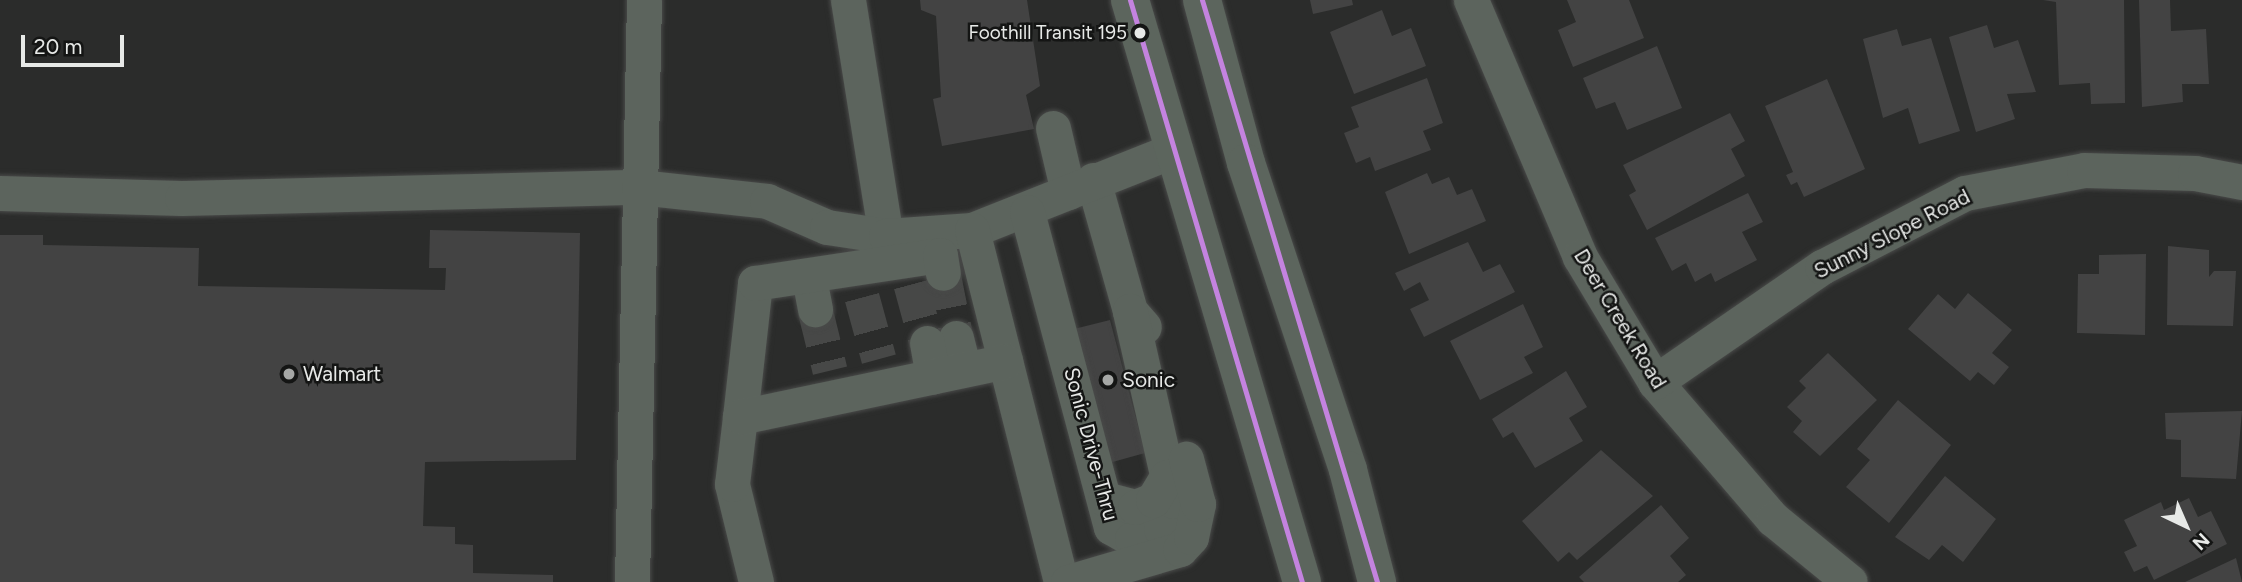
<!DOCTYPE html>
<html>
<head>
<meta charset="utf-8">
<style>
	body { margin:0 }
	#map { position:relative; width:2242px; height:582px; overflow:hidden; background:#2b2c2b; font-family:Figtree,sans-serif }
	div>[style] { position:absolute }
	.building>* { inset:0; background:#434343 }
	.minor-tunnel>* { height:35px; margin-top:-17.5px; transform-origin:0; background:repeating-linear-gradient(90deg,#474847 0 35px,transparent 0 53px) }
	.roads { filter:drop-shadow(0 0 2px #494a49) drop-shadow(0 0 2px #494a49) }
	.minor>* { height:35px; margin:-17.5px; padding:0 17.5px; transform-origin:17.5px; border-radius:17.5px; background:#5c645d }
	.major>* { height:38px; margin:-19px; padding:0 19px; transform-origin:19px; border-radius:19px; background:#5c655d }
	.bus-1>* { height:5px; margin:-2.5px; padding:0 2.5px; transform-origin:2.5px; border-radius:2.5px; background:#c483df }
	.dots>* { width:19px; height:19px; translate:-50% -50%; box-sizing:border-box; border:4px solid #141514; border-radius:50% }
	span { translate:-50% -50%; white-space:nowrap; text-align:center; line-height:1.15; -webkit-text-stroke:5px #141514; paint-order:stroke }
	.bus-label { font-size:19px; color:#e7e9e7 }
	.right { translate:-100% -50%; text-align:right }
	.street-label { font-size:21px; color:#e7e9e7 }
	.poi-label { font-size:21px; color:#e7e9e7 }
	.left { translate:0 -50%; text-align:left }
	.north { position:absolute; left:2151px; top:491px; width:70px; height:70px; -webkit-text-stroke:5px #141514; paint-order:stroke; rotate:136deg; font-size:19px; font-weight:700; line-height:28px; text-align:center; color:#e7e9e7 }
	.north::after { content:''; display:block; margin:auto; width:24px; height:32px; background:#e7e9e7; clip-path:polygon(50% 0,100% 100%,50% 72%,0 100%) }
	.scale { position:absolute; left:21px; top:35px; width:103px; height:32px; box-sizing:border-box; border:4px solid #e7e9e7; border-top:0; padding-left:9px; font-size:21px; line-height:24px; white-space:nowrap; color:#e7e9e7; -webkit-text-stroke:5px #141514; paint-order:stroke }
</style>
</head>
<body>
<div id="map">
	<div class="building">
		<i style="clip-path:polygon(920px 0,1027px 0,1040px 86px,1026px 95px,1034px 129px,942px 146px,933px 99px,941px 97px,936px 16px,921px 10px)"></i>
		<i style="clip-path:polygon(1310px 0,1352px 0,1353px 5px,1313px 14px)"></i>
		<i style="clip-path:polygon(1567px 0,1629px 0,1644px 38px,1573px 67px,1558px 30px,1576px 22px)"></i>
		<i style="clip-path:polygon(2043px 0,2124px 0,2125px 103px,2091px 104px,2090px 83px,2059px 85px,2056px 2px)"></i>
		<i style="clip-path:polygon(2139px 0,2170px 0,2171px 31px,2206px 29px,2209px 84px,2182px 84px,2183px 102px,2142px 107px)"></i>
		<i style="clip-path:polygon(1382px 10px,1392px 36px,1411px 28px,1426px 66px,1354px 94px,1330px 32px)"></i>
		<i style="clip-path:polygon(1987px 25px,1994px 48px,2018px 40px,2036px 92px,2007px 94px,2015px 119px,1976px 132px,1949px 37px)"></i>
		<i style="clip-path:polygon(1897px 29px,1902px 46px,1931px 38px,1960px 131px,1919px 144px,1908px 108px,1883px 118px,1863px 39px)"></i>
		<i style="clip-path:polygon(1657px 46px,1682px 108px,1627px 130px,1615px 102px,1596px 109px,1583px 78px)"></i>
		<i style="clip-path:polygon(1427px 78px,1443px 123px,1423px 131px,1431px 150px,1375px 171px,1370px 157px,1356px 163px,1344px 133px,1359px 127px,1351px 107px)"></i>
		<i style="clip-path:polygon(1827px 79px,1865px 169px,1804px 197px,1797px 182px,1791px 185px,1786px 175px,1793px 172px,1765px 106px)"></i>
		<i style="clip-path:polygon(1730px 113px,1745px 141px,1731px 149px,1745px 176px,1647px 230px,1629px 195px,1636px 191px,1623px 165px)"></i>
		<i style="clip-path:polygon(1427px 173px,1432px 184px,1449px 177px,1457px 195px,1472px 189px,1486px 221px,1409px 254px,1385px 192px)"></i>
		<i style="clip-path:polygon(1748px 193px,1763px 222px,1742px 232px,1757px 260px,1715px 282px,1711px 273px,1695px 282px,1686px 263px,1672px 271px,1655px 238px)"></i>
		<i style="clip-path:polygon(430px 230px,580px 233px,576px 460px,425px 462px,423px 526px,455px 527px,455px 544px,473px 545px,473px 573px,553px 575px,553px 582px,0 582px,0 235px,43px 235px,43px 245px,199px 248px,198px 286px,445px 290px,446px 268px,429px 268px)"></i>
		<i style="clip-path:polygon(1468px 242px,1483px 272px,1500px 264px,1515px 292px,1424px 337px,1410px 309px,1429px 300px,1420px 282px,1404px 291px,1395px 273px)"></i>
		<i style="clip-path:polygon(2168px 246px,2209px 250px,2209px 277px,2214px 271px,2236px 271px,2233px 326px,2167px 325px)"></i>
		<i style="clip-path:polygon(2146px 254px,2145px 335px,2077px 333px,2078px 274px,2099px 274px,2099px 255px)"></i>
		<i style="clip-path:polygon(1968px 293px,2012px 330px,1992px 353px,2009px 367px,1994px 385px,1978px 372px,1970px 381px,1908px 329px,1938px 294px,1955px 309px)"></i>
		<i style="clip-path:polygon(1523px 304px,1543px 347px,1524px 357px,1533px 373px,1480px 400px,1450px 341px)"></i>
		<i style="clip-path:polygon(1110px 320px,1145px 453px,1109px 463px,1074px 329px)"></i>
		<i style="clip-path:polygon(1828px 353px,1877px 400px,1820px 456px,1793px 432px,1802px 421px,1787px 407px,1806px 388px,1799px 381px)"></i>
		<i style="clip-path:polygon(1566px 371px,1587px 407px,1569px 418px,1583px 441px,1535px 468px,1513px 432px,1503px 438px,1492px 419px)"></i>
		<i style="clip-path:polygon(1898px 400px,1951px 445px,1889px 523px,1846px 487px,1870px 460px,1857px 449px)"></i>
		<i style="clip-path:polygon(2242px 411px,2236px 479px,2181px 477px,2181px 440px,2166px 439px,2165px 413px)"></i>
		<i style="clip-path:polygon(1601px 450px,1653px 496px,1577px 560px,1569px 552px,1558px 562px,1522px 521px)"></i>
		<i style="clip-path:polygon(1945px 476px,1996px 519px,1963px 562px,1942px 545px,1929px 560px,1895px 537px)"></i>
		<i style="clip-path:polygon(2189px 498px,2198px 517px,2211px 511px,2227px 544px,2154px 580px,2147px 566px,2134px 572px,2124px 552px,2137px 546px,2124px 520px,2161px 502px,2164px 510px)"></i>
		<i style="clip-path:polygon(1661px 505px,1689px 538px,1670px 556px,1686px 575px,1678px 582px,1584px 582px,1579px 577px)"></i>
		<i style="clip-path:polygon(2236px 558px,2242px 582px,2185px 582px)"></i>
	</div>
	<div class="minor-tunnel">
		<i style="left:943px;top:273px;width:66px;rotate:78.7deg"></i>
		<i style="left:911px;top:284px;width:61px;rotate:74.8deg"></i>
		<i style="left:862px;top:297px;width:64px;rotate:74.7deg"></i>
		<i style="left:815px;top:309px;width:63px;rotate:76.2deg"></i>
	</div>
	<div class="roads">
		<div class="minor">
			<i style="left:848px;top:0;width:239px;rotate:80.9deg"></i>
			<i style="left:1471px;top:0;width:279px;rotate:67deg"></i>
			<i style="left:1580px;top:257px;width:146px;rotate:59deg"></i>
			<i style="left:1655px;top:382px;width:181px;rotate:49.3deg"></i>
			<i style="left:1773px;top:519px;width:99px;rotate:39.3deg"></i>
			<i style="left:1053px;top:128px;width:66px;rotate:76.8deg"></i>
			<i style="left:1093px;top:180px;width:136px;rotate:74.2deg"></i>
			<i style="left:1130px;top:311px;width:21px;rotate:49deg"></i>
			<i style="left:0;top:193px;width:182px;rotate:1.6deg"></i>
			<i style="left:182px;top:198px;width:457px;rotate:-1.4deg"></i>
			<i style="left:639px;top:187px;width:129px;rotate:6.2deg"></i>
			<i style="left:767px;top:201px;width:65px;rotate:23.4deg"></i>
			<i style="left:827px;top:227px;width:60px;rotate:8.7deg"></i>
			<i style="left:886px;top:236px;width:86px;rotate:-4deg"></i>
			<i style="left:972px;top:230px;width:217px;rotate:-21.6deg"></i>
			<i style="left:1027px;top:212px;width:326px;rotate:75.1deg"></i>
			<i style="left:1111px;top:527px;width:24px;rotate:30deg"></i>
			<i style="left:1132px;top:539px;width:31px;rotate:-19deg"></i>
			<i style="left:1161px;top:529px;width:30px;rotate:-67deg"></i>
			<i style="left:1173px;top:501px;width:195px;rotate:-102.8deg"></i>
			<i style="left:972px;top:230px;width:363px;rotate:75.8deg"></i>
			<i style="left:809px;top:278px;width:32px;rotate:79deg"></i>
			<i style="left:956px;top:338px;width:32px;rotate:76deg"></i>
			<i style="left:927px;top:343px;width:34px;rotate:80deg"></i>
			<i style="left:1655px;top:382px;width:203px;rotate:-34.6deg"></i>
			<i style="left:1822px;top:267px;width:161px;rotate:-27.4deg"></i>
			<i style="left:1965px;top:193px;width:121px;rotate:-10.9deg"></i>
			<i style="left:2084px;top:170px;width:111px;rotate:1.5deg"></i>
			<i style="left:2195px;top:173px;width:48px;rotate:10.8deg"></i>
			<i style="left:740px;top:417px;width:135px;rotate:-83.6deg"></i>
			<i style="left:755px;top:283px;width:187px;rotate:-8.6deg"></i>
			<i style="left:940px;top:255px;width:18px;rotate:81deg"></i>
			<i style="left:1105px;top:499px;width:31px;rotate:15deg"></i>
			<i style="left:1135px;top:507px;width:19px;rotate:-21deg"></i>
			<i style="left:1153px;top:500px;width:27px;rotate:-59deg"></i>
			<i style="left:632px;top:582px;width:582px;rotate:-88.82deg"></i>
			<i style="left:756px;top:582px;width:101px;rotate:-103.8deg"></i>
			<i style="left:732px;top:484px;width:67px;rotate:-83.2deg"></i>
			<i style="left:740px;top:417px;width:271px;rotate:-11.9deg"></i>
			<i style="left:1068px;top:582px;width:117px;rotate:-16.4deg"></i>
			<i style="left:1180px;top:549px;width:16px;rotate:-47deg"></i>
			<i style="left:1191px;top:537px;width:34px;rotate:-78deg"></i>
			<i style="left:1198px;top:504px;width:47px;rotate:-104.9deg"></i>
		</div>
		<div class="major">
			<i style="left:1130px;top:0;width:607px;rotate:73.54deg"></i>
			<i style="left:1202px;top:0;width:169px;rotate:74.9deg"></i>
			<i style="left:1246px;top:163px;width:324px;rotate:71.6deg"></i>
			<i style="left:1348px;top:470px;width:116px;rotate:75.5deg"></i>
		</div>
	</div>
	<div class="bus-1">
		<i style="left:1130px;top:0;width:607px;rotate:73.54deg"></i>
		<i style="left:1202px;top:0;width:608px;rotate:73.26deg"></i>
	</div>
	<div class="dots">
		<i style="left:1140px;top:33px;background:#e7e9e7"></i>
		<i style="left:289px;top:374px;background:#a5a7a5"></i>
		<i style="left:1108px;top:380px;background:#a5a7a5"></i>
	</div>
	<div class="bus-label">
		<span class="right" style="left:1127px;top:33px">Foothill Transit 195</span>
	</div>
	<div class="street-label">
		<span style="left:1892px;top:234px;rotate:-27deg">Sunny Slope Road</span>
		<span style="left:1620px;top:319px;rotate:59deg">Deer Creek Road</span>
		<span style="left:1091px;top:444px;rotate:75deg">Sonic Drive-Thru</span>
	</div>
	<div class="poi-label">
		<span class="left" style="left:303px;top:374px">Walmart</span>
		<span class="left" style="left:1122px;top:380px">Sonic</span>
	</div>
	<div class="north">N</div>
	<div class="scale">20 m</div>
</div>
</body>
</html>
